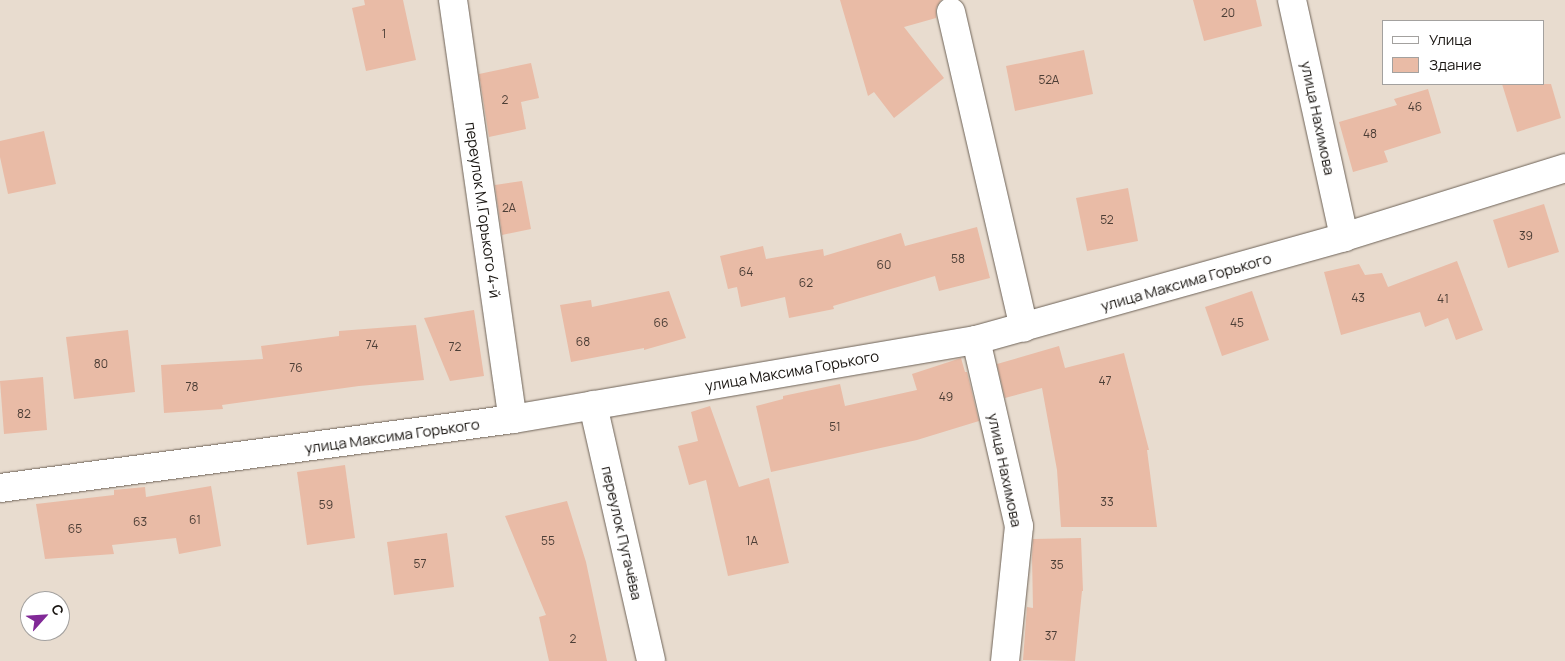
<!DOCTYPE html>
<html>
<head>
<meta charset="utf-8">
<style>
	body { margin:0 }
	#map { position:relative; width:1565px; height:661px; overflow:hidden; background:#e8dccf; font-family:Manrope,sans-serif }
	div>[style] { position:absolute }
	.building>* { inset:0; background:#e9bba6 }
	.roads { filter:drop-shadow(0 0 1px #6e6358) drop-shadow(0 0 1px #6e6358) }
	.minor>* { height:28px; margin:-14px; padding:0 14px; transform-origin:14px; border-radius:14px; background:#fff }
	.tertiary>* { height:28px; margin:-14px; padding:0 14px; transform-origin:14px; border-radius:14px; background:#fff }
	span { translate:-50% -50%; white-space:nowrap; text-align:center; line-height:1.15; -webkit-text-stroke:4.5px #fff; paint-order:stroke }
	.number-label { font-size:12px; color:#4c3e36 }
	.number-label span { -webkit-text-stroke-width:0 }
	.street-label { font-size:15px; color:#181410 }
	.legend { position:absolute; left:1382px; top:20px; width:162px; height:65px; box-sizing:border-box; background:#fff; border:1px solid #a3a19f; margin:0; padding:6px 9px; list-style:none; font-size:15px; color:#181410 }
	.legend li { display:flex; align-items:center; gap:10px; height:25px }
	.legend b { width:25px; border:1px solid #a3a19f }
	.north { position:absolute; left:20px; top:591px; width:50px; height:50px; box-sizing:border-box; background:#fff; border:1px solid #a3a19f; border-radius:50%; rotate:64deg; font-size:14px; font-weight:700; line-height:20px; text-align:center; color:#181410 }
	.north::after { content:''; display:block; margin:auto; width:18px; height:22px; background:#812997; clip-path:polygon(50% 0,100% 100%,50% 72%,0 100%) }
</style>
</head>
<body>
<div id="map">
	<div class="building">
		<i style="clip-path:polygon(364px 0,403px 0,416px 60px,366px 71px,352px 8px,365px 5px)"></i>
		<i style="clip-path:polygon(840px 0,941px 0,936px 8px,936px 18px,904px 27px,944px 78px,894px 118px,874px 92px,868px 96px)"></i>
		<i style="clip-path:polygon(1193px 0,1256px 0,1262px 26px,1204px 41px)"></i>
		<i style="clip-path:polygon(1084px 50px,1093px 94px,1015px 111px,1006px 66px)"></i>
		<i style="clip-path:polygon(531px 63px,539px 98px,521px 102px,526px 129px,489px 137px,479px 74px)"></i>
		<i style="clip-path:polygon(1502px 84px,1551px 84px,1561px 118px,1517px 132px)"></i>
		<i style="clip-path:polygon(1428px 89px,1441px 133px,1384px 151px,1388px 162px,1353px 172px,1339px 122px,1397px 105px,1394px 99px)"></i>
		<i style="clip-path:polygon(44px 131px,56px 184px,8px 194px,0 157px,0 141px)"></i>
		<i style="clip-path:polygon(522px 181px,531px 229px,502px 235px,495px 185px)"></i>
		<i style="clip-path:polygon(1128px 188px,1138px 241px,1087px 251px,1076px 198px)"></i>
		<i style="clip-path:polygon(1544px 204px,1559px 252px,1508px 268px,1493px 220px)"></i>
		<i style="clip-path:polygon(977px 227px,990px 278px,939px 291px,935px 276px,833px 306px,834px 309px,789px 318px,785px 297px,741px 307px,737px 287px,728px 289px,720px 256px,763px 246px,766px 259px,823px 249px,824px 256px,901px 233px,905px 246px)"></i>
		<i style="clip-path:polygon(1457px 261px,1483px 330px,1456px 340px,1448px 318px,1425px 327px,1420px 312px,1341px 335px,1324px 272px,1359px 264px,1365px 275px,1382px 273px,1388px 287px)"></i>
		<i style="clip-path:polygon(669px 291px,686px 338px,644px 350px,644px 348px,571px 362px,560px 305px,591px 300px,592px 307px)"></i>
		<i style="clip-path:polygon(1252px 291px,1269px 340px,1222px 356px,1205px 307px)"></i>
		<i style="clip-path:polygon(474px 310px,484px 376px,450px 381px,424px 318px)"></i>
		<i style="clip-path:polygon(416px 325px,424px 380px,359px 386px,222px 405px,223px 409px,164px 413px,161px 365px,263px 359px,261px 346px,339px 336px,339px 331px)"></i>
		<i style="clip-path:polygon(128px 330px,135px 392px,74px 399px,66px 337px)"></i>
		<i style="clip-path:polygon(1059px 346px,1065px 368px,1124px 353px,1149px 450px,1147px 450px,1157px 527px,1061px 527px,1057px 470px,1042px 388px,1005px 398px,997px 364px)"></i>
		<i style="clip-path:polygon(961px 358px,965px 372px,967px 372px,979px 421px,917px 440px,771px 472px,756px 406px,783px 399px,783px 396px,840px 384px,845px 406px,917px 390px,912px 374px)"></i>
		<i style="clip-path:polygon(43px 377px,47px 430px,4px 434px,0 381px)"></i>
		<i style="clip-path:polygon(710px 406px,739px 487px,769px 478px,789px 563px,728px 576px,706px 480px,689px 485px,678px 446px,698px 441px,691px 412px)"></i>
		<i style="clip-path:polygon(345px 465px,355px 538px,307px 545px,297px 472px)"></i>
		<i style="clip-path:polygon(211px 486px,221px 546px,179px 554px,176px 538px,112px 545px,114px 554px,45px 559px,36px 504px,114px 495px,114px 490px,145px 487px,146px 497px)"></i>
		<i style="clip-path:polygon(567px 501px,586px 562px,607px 661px,549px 661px,539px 617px,546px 615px,505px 516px)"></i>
		<i style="clip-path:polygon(447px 533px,454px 587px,394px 595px,387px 542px)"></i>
		<i style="clip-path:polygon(1081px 538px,1083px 591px,1082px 591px,1075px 661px,1023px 660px,1027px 607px,1033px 608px,1032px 557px,1033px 539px)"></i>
	</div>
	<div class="roads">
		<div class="minor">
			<i style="left:453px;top:0;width:423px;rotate:81.9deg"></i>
			<i style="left:1292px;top:0;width:243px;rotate:77.6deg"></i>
			<i style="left:951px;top:12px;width:324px;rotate:77deg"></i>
			<i style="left:976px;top:340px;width:191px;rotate:77deg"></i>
			<i style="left:1019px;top:526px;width:136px;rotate:95.9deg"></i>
			<i style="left:593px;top:405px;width:262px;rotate:77.2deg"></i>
		</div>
		<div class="tertiary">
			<i style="left:0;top:488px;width:518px;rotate:-7.66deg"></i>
			<i style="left:513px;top:419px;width:470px;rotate:-9.7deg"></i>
			<i style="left:976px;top:340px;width:382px;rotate:-15.6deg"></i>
			<i style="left:1344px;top:237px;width:232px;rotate:-17.3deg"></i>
		</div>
	</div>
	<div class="number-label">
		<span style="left:1228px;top:13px">20</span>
		<span style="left:384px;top:34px">1</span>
		<span style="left:1049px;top:80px">52А</span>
		<span style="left:505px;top:100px">2</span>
		<span style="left:1415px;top:107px">46</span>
		<span style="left:1370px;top:134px">48</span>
		<span style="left:509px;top:208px">2А</span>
		<span style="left:1107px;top:220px">52</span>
		<span style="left:1526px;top:236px">39</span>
		<span style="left:958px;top:259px">58</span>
		<span style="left:884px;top:265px">60</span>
		<span style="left:746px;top:272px">64</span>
		<span style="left:806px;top:283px">62</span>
		<span style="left:1358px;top:298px">43</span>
		<span style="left:1443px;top:299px">41</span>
		<span style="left:661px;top:323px">66</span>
		<span style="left:1237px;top:323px">45</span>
		<span style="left:583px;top:342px">68</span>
		<span style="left:372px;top:345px">74</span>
		<span style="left:455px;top:347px">72</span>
		<span style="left:101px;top:364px">80</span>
		<span style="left:296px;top:368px">76</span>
		<span style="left:1105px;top:381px">47</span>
		<span style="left:192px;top:387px">78</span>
		<span style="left:946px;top:397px">49</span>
		<span style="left:24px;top:414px">82</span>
		<span style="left:835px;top:427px">51</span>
		<span style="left:1107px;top:502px">33</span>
		<span style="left:326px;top:505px">59</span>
		<span style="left:195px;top:520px">61</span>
		<span style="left:140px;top:522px">63</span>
		<span style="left:75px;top:529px">65</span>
		<span style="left:548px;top:541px">55</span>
		<span style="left:752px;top:541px">1А</span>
		<span style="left:420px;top:564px">57</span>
		<span style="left:1057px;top:565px">35</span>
		<span style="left:1051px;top:636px">37</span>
		<span style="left:573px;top:639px">2</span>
	</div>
	<div class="street-label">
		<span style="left:1318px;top:118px;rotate:78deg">улица Нахимова</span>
		<span style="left:483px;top:210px;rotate:82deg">переулок М.Горького 4-й</span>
		<span style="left:1186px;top:282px;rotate:-16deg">улица Максима Горького</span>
		<span style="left:792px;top:371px;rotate:-10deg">улица Максима Горького</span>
		<span style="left:392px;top:436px;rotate:-8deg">улица Максима Горького</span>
		<span style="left:1005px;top:470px;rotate:78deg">улица Нахимова</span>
		<span style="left:622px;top:533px;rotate:77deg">переулок Пугачёва</span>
	</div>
	<ul class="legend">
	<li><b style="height:6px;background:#fff"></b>Улица</li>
	<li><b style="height:14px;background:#e9bba6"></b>Здание</li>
	</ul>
	<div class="north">С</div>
</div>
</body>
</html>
